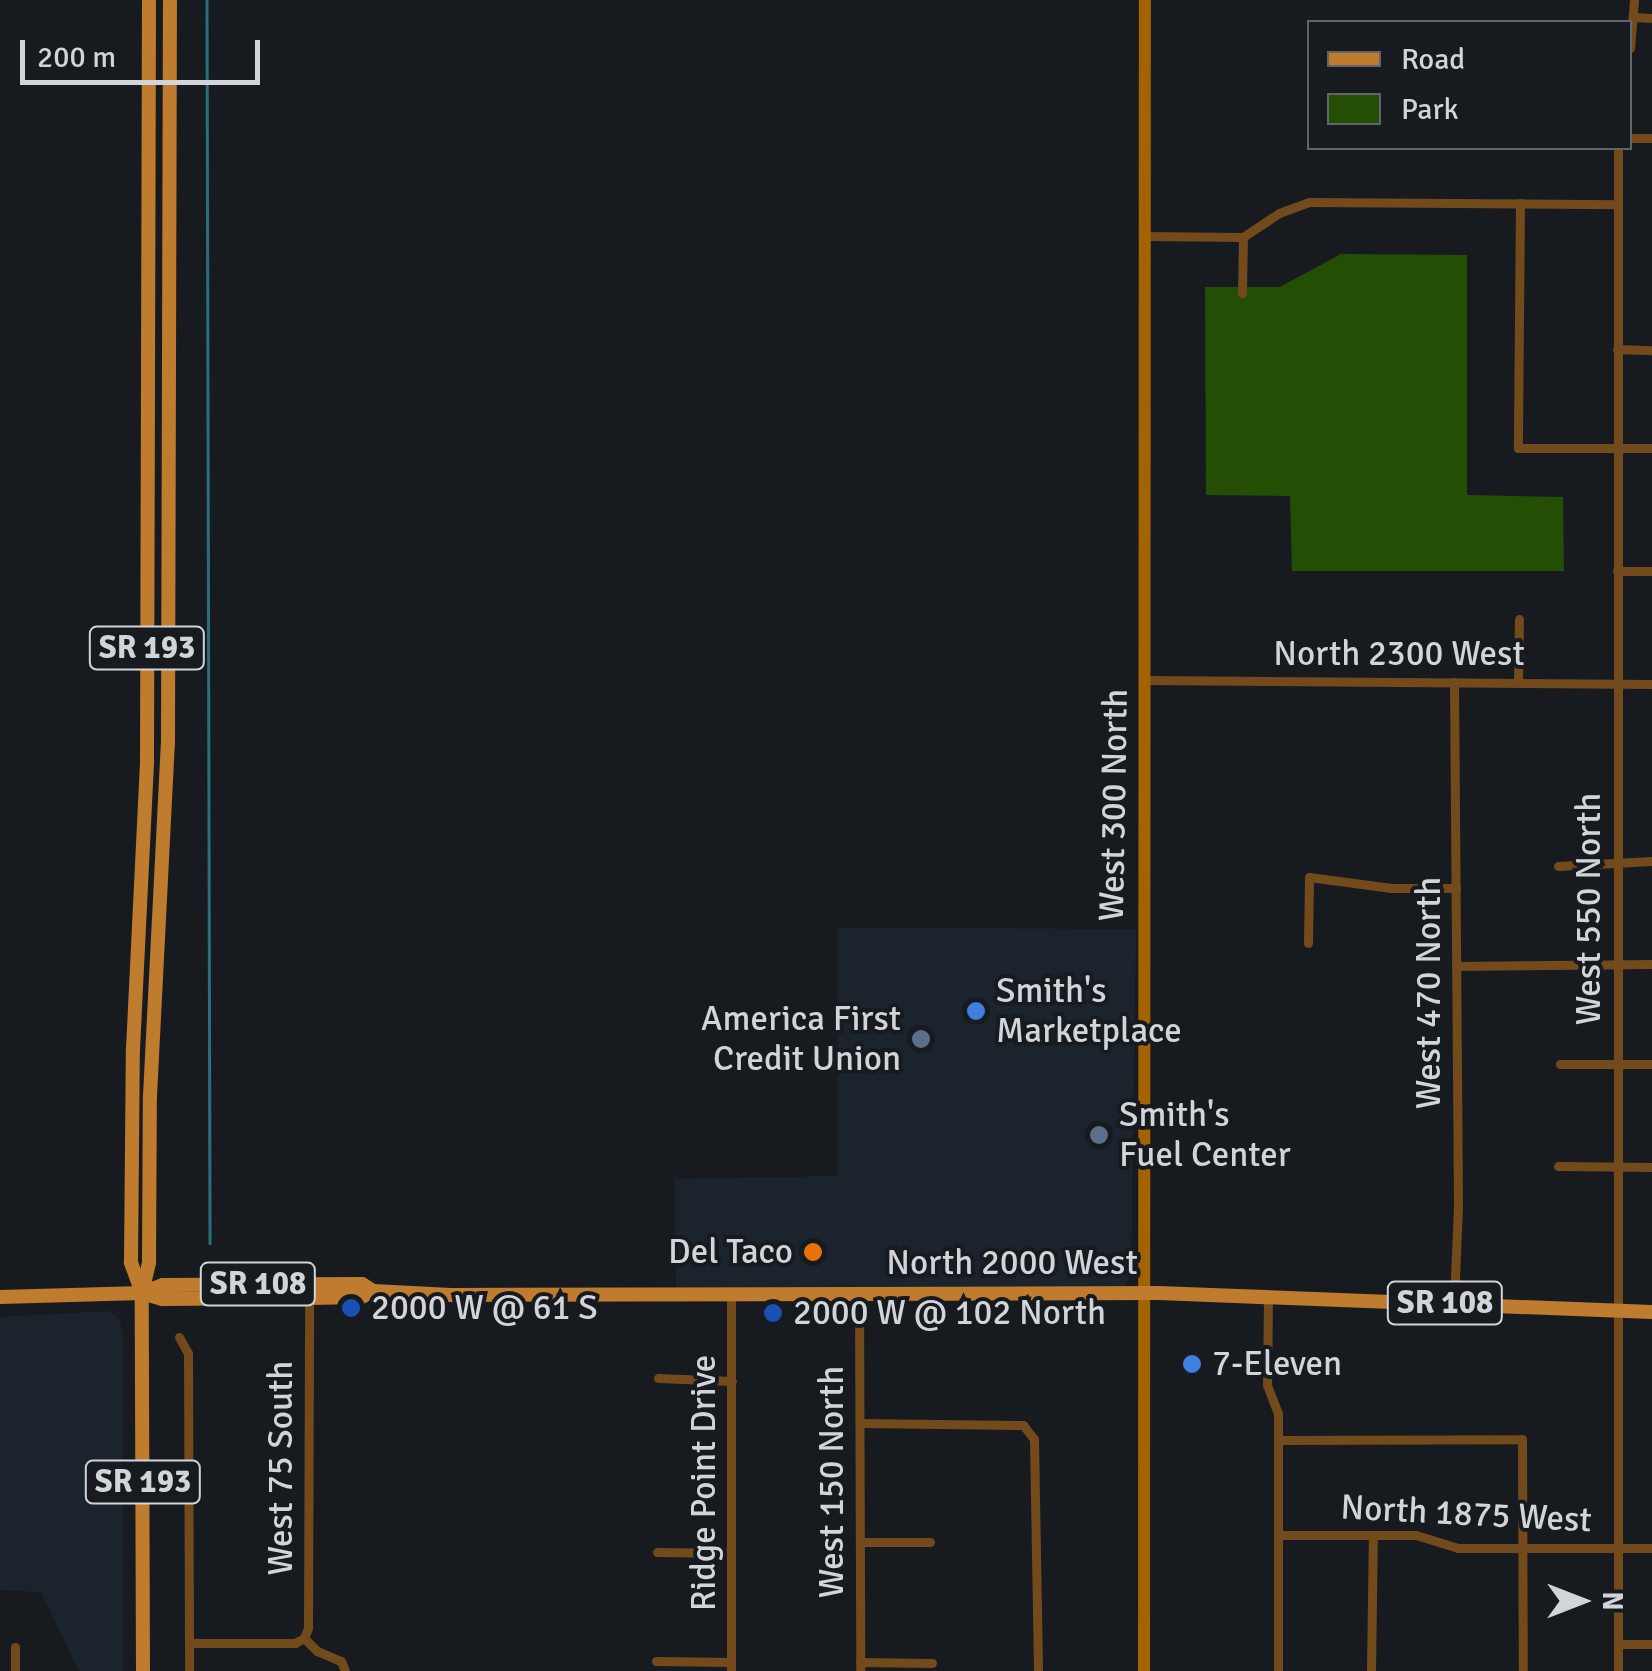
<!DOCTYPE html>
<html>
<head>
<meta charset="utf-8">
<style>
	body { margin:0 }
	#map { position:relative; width:1652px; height:1671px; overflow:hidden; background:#171b20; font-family:Signika,sans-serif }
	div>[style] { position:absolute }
	.built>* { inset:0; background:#1b242d }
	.green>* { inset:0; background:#244e04 }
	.stream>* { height:2.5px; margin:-1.25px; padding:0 1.25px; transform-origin:1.25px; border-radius:1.25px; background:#296f7f }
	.street>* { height:9px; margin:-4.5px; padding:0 4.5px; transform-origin:4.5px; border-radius:4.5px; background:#724a1c }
	.secondary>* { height:12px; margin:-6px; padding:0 6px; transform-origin:6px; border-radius:6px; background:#a46303 }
	.primary>* { height:14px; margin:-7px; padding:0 7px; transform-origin:7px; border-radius:7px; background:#c07c2e }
	.dots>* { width:28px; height:28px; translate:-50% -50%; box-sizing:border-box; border:5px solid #171b20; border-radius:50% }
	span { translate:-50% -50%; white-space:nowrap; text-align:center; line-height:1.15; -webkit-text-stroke:8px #171b20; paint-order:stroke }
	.shield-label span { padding:2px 8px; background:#171b20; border:2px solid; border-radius:8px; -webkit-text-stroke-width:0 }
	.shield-label { font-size:32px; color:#d1d4d8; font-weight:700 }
	.street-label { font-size:35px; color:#d1d4d8 }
	.poi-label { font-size:35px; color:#d1d4d8 }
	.left { translate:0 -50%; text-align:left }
	.right { translate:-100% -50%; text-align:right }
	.legend { position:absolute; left:1307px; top:20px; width:325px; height:130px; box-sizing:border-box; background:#171b20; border:2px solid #61656a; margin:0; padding:12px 18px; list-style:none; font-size:30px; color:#d1d4d8 }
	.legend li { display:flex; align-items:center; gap:20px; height:50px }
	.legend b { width:50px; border:2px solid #61656a }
	.north { position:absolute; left:1532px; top:1551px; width:100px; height:100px; -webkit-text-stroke:8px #171b20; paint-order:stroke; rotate:90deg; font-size:28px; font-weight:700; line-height:40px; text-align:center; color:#d1d4d8 }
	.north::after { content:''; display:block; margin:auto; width:35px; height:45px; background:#d1d4d8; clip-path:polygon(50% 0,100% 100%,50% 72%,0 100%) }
	.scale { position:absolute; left:20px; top:40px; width:240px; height:45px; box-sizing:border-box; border:5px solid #d1d4d8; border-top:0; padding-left:12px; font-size:30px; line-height:35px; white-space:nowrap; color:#d1d4d8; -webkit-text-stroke:8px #171b20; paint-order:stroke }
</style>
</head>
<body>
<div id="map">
	<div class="built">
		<i style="clip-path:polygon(838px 928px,1136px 929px,1131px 1273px,1126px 1286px,676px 1287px,675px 1179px,838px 1176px)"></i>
		<i style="clip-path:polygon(110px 1311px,120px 1321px,123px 1337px,123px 1671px,79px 1671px,41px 1592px,0 1590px,0 1317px)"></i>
	</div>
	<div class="green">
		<i style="clip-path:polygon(1341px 254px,1467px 255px,1467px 495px,1563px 497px,1564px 571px,1292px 571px,1290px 496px,1206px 495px,1205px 287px,1280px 287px)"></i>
	</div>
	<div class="stream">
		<i style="left:207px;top:0;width:1243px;rotate:89.86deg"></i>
	</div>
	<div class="street">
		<i style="left:1634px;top:17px;width:18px;rotate:3deg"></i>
		<i style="left:1630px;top:48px;width:48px;rotate:-85.2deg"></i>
		<i style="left:1630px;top:138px;width:22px"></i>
		<i style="left:1618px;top:148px;width:1523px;rotate:90deg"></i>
		<i style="left:1520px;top:203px;width:245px;rotate:90.5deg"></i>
		<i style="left:1518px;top:448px;width:134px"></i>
		<i style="left:1144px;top:236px;width:99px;rotate:0.6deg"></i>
		<i style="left:1243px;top:237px;width:43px;rotate:-33.7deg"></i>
		<i style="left:1279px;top:213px;width:32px;rotate:-20deg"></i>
		<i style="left:1309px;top:202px;width:309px;rotate:0.4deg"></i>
		<i style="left:1242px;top:293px;width:56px;rotate:-89deg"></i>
		<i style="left:1617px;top:349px;width:35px;rotate:2deg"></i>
		<i style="left:1617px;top:571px;width:35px"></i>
		<i style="left:1145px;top:680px;width:507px;rotate:0.45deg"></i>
		<i style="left:1454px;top:682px;width:524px;rotate:89.56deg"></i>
		<i style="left:1458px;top:1206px;width:97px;rotate:92.4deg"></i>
		<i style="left:1518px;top:682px;width:63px;rotate:-89.1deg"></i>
		<i style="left:1558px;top:866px;width:94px;rotate:-3deg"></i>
		<i style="left:1308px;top:943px;width:66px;rotate:-89.1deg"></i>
		<i style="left:1309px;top:877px;width:83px;rotate:7.6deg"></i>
		<i style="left:1391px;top:888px;width:65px"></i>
		<i style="left:1456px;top:966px;width:196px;rotate:-0.6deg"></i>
		<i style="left:1560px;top:1064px;width:92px"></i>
		<i style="left:1558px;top:1166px;width:94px;rotate:0.6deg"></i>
		<i style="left:859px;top:1293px;width:378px;rotate:89.8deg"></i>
		<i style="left:731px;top:1294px;width:377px;rotate:90deg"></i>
		<i style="left:1268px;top:1296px;width:89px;rotate:90.6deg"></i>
		<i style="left:1267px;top:1385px;width:31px;rotate:69deg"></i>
		<i style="left:1278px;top:1414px;width:257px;rotate:90deg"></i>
		<i style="left:179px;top:1337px;width:18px;rotate:61deg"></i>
		<i style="left:188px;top:1353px;width:318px;rotate:89.8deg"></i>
		<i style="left:658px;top:1378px;width:74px;rotate:2.3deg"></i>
		<i style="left:860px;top:1423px;width:163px;rotate:0.7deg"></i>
		<i style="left:1023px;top:1425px;width:18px;rotate:52deg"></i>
		<i style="left:1034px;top:1439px;width:232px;rotate:89deg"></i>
		<i style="left:1278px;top:1440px;width:244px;rotate:-0.2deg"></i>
		<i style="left:1522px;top:1439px;width:232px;rotate:89.8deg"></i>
		<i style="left:1278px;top:1535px;width:138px"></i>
		<i style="left:1416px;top:1535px;width:44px;rotate:17.2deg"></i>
		<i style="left:1458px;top:1548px;width:194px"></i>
		<i style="left:860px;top:1542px;width:70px"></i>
		<i style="left:657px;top:1552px;width:74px;rotate:0.8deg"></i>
		<i style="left:304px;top:1638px;width:11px;rotate:-68deg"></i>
		<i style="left:308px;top:1628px;width:330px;rotate:-89.8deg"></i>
		<i style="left:304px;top:1638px;width:18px;rotate:45deg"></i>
		<i style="left:317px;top:1651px;width:26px;rotate:23deg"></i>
		<i style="left:341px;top:1661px;width:11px;rotate:68deg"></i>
		<i style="left:189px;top:1643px;width:106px"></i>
		<i style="left:295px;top:1643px;width:10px;rotate:-29deg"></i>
		<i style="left:1618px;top:1644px;width:34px"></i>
		<i style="left:656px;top:1661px;width:75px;rotate:0.8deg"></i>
		<i style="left:860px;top:1662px;width:72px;rotate:0.8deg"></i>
		<i style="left:15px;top:1671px;width:24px;rotate:-90deg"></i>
		<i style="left:1371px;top:1671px;width:136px;rotate:-89.2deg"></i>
	</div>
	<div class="secondary">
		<i style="left:1144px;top:1671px;width:1671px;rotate:-89.97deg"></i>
	</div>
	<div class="primary">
		<i style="left:142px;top:1293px;width:22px;rotate:-21deg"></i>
		<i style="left:163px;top:1285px;width:199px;rotate:-0.3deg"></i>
		<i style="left:362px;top:1284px;width:13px;rotate:32deg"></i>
		<i style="left:373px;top:1291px;width:78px;rotate:2.9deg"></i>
		<i style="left:451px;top:1295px;width:707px;rotate:-0.16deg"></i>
		<i style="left:1158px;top:1293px;width:494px;rotate:2.2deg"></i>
		<i style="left:142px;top:1293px;width:33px;rotate:-110deg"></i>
		<i style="left:131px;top:1262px;width:213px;rotate:-89.5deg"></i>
		<i style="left:133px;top:1049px;width:290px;rotate:-87.2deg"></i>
		<i style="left:147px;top:759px;width:759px;rotate:-89.85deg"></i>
		<i style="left:0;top:1297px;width:142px;rotate:-1.6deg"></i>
		<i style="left:142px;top:1293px;width:21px;rotate:17deg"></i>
		<i style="left:162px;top:1299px;width:147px;rotate:-0.4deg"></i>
		<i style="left:309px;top:1298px;width:53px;rotate:-1.1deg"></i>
		<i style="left:362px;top:1297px;width:13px;rotate:-29deg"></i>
		<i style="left:143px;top:1671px;width:378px;rotate:-90.2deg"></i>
		<i style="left:142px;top:1293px;width:32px;rotate:-77deg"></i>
		<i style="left:149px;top:1262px;width:166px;rotate:-89.7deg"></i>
		<i style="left:150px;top:1096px;width:353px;rotate:-87.1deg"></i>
		<i style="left:168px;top:743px;width:743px;rotate:-89.85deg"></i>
	</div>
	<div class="dots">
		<i style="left:976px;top:1011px;background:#3f7fe0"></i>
		<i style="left:921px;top:1039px;background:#5c6f8a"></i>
		<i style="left:1099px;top:1135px;background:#5c6f8a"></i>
		<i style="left:813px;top:1252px;background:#e8710a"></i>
		<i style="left:351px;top:1308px;background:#1a4fb4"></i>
		<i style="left:773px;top:1313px;background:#1a4fb4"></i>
		<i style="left:1192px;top:1364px;background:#3f7fe0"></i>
	</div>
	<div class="shield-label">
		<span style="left:147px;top:648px">SR 193</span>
		<span style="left:258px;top:1284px">SR 108</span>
		<span style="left:1445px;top:1303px">SR 108</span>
		<span style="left:143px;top:1482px">SR 193</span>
	</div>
	<div class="street-label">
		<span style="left:1399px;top:654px">North 2300 West</span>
		<span style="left:1114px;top:805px;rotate:-89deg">West 300 North</span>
		<span style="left:1589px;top:909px;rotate:-90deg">West 550 North</span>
		<span style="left:1429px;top:993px;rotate:-90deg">West 470 North</span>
		<span style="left:1012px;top:1263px">North 2000 West</span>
		<span style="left:281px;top:1468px;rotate:-90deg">West 75 South</span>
		<span style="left:832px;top:1482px;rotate:-90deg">West 150 North</span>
		<span style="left:704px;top:1483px;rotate:-90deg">Ridge Point Drive</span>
		<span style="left:1466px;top:1514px;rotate:3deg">North 1875 West</span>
	</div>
	<div class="poi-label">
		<span class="left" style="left:996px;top:1011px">Smith's<br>Marketplace</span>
		<span class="right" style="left:901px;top:1039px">America First<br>Credit Union</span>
		<span class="left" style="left:1119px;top:1135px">Smith's<br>Fuel Center</span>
		<span class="right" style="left:793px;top:1252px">Del Taco</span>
		<span class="left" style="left:371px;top:1308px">2000 W @ 61 S</span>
		<span class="left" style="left:793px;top:1313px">2000 W @ 102 North</span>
		<span class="left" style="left:1212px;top:1364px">7-Eleven</span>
	</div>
	<ul class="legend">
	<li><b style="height:12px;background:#c07c2e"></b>Road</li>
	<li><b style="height:28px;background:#244e04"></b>Park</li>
	</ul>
	<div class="north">N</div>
	<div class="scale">200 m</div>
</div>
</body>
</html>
